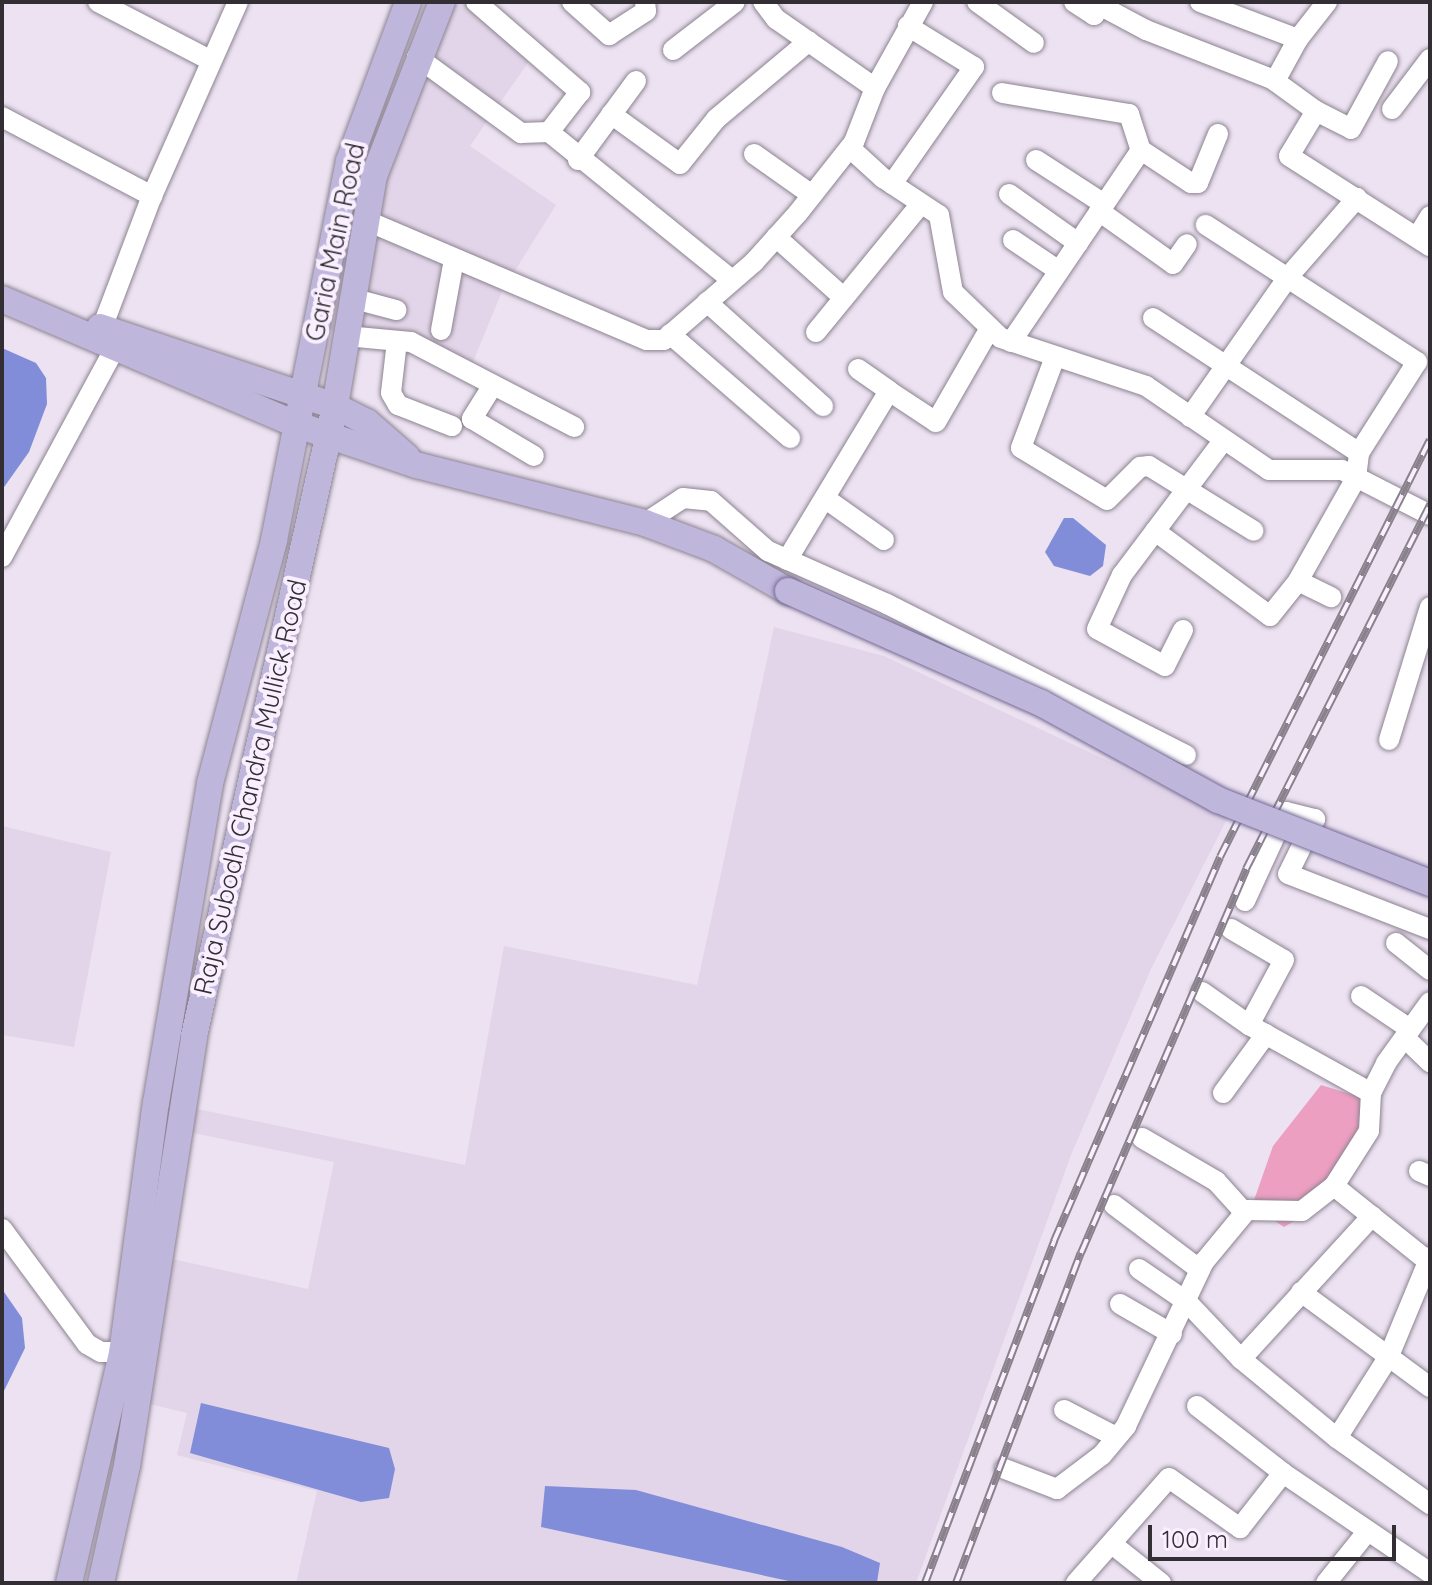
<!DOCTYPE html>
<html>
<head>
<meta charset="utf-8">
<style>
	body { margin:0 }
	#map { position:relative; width:1432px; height:1585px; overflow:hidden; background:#ece2f1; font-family:Quicksand,sans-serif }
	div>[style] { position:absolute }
	.built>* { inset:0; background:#e2d5e9 }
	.green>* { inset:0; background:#ec9fc1 }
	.water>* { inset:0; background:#818dd9 }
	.roads { filter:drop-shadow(0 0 2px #8c8391) drop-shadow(0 0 2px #8c8391) }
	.minor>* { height:20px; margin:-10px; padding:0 10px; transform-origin:10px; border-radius:10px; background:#fff }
	.major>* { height:26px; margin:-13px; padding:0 13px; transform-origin:13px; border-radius:13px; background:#bfb6dc }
	.rail>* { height:8px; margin-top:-4px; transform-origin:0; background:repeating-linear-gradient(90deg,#f9effe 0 15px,#89828d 0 30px); box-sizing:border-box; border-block:2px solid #89828d }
	.bridges { filter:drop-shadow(0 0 2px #726792) drop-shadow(0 0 2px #726792) }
	.major-bridge>* { height:26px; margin:-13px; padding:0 13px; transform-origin:13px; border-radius:13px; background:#bfb6dc }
	span { translate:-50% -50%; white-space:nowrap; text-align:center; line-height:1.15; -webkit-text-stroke:8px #f9effe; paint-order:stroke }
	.street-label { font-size:26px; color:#322e34 }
	.frame { position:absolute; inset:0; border:4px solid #322e34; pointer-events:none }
	.scale { position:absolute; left:1148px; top:1525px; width:248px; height:36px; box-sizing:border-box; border:4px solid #322e34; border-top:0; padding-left:10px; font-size:24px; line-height:28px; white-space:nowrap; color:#322e34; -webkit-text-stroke:6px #f9effe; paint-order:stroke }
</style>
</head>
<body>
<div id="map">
	<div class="built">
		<i style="clip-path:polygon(445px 2px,464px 2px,532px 57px,470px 146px,556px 205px,511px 277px,349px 208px,412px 50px)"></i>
		<i style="clip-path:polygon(347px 218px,505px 284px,471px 367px,412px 338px,327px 330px)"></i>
		<i style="clip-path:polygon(774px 627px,884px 656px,1228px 817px,1151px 969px,1071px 1155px,916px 1583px,296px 1583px,317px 1491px,177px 1455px,187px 1413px,137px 1401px,159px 1256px,308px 1289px,334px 1162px,179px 1130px,183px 1106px,465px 1165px,504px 946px,697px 985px)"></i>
		<i style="clip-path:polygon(2px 826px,111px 852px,74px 1047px,2px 1035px)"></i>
	</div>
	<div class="green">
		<i style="clip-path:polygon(1321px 1085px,1360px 1097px,1364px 1130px,1313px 1210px,1284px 1227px,1252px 1206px,1273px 1146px)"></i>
	</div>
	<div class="water">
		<i style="clip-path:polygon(2px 348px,36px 363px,46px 378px,47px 404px,29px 452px,2px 490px)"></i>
		<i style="clip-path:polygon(1064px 518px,1073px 518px,1106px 545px,1103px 566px,1090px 576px,1054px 566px,1045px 552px)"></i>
		<i style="clip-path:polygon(2px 1289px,22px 1318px,25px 1348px,2px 1395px)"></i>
		<i style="clip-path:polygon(201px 1403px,389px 1448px,395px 1469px,389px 1498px,361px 1502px,190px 1453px)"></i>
		<i style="clip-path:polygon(545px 1486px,636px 1490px,842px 1547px,880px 1563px,877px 1582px,798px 1583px,541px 1527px)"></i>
	</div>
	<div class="roads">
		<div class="minor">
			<i style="left:98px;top:2px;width:126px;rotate:27.4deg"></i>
			<i style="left:476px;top:2px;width:138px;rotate:40.9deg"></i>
			<i style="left:580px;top:92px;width:51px;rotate:127.8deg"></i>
			<i style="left:549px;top:132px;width:235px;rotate:39deg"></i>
			<i style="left:572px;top:2px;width:50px;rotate:41.7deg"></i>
			<i style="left:609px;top:35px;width:44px;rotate:-33deg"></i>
			<i style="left:646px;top:11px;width:9px;rotate:-96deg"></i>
			<i style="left:977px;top:2px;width:70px;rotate:35.7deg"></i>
			<i style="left:1074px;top:2px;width:24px;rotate:33deg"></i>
			<i style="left:1094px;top:15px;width:11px;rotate:-52deg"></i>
			<i style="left:1101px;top:6px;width:51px;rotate:28.1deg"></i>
			<i style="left:1146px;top:30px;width:135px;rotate:21.3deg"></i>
			<i style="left:1272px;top:79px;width:54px;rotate:36deg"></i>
			<i style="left:1316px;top:111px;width:52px;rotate:121deg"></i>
			<i style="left:1289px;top:156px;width:167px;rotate:32.6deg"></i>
			<i style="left:1200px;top:2px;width:105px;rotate:20.7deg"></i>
			<i style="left:1298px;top:39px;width:47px;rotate:-51.9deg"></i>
			<i style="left:673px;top:50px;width:78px;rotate:-37.7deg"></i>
			<i style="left:417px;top:57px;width:129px;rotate:36.2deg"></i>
			<i style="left:521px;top:133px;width:28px;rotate:-2deg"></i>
			<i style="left:1275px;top:81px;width:48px;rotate:-61.3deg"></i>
			<i style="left:875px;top:88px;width:98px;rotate:-60.8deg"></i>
			<i style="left:1002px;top:93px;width:129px;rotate:9.4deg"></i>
			<i style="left:1129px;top:114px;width:38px;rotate:72deg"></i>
			<i style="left:1141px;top:150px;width:60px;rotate:33.4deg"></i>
			<i style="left:1191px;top:183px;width:7px"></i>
			<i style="left:1198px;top:183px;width:53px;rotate:-67.8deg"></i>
			<i style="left:1392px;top:109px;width:63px;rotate:-52.8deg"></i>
			<i style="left:1316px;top:111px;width:39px;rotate:27deg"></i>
			<i style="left:1351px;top:129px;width:77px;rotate:-61.4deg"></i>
			<i style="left:611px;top:114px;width:85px;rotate:35.9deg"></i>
			<i style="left:680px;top:164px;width:58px;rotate:-51.3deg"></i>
			<i style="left:716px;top:119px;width:121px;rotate:-40deg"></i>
			<i style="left:2px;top:117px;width:170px;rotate:27.8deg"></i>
			<i style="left:850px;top:148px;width:45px;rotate:42.3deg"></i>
			<i style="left:883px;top:178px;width:67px;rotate:33.5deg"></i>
			<i style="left:939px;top:215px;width:78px;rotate:79.7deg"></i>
			<i style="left:953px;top:292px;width:66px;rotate:43.8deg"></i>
			<i style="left:1001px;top:338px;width:153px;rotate:18.3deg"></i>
			<i style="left:1146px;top:386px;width:149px;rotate:34.3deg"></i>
			<i style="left:1269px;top:470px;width:73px"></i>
			<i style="left:1342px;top:470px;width:99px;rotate:27.1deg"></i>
			<i style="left:754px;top:154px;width:71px;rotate:35.3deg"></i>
			<i style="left:578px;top:160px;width:98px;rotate:-53.7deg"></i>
			<i style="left:1036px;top:160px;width:81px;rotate:32.9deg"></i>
			<i style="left:892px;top:184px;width:143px;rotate:-55deg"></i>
			<i style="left:974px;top:67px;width:78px;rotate:-148.2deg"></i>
			<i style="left:1009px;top:194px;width:85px;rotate:35.4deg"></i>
			<i style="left:1099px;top:211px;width:91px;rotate:35.6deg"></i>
			<i style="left:1173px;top:264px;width:24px;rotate:-55deg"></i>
			<i style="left:365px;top:220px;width:306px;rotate:23.1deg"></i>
			<i style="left:647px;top:340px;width:17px"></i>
			<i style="left:664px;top:340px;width:119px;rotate:-40.9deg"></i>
			<i style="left:754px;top:262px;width:66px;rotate:-48.1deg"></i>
			<i style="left:798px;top:213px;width:90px;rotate:-51.7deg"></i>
			<i style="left:854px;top:142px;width:58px;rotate:-68.7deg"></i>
			<i style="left:875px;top:88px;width:121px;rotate:-145.1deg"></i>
			<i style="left:776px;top:19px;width:21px;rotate:-127deg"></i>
			<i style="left:1418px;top:236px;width:23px;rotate:-59deg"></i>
			<i style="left:776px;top:237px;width:91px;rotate:41.9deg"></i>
			<i style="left:1013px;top:240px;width:55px;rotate:34deg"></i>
			<i style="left:351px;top:298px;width:47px;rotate:14.9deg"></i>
			<i style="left:707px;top:302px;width:156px;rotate:41.9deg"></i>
			<i style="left:1153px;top:318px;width:246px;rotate:33.2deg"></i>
			<i style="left:102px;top:328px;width:141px;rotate:-69.3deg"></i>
			<i style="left:152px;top:196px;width:212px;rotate:-66.1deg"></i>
			<i style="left:441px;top:330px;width:72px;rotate:-79.6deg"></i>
			<i style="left:816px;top:332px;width:164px;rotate:-50.7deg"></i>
			<i style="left:670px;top:334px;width:159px;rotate:40.9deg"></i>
			<i style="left:346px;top:336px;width:65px;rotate:5.3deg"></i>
			<i style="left:411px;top:342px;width:184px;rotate:27.5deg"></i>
			<i style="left:397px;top:341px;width:52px;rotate:96.6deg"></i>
			<i style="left:391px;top:393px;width:14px;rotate:60deg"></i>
			<i style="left:398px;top:405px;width:58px;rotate:21.3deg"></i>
			<i style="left:1011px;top:342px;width:232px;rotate:-55.9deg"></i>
			<i style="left:1055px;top:357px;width:97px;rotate:110.5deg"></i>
			<i style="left:1021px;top:448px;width:100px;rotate:31.2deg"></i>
			<i style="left:1107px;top:500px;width:47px;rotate:-45deg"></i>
			<i style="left:1140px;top:467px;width:9px;rotate:-6deg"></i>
			<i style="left:1149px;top:466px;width:123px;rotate:31.8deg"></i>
			<i style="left:858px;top:369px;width:38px;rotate:35deg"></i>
			<i style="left:493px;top:385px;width:40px;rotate:122deg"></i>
			<i style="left:472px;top:419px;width:72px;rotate:30.8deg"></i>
			<i style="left:1190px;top:417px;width:171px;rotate:-55deg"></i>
			<i style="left:1288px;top:277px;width:105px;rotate:-48.9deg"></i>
			<i style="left:826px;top:499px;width:71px;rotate:35.3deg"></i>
			<i style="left:645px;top:523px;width:45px;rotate:-33.3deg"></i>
			<i style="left:683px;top:498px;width:28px;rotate:6deg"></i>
			<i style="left:711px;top:501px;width:76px;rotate:41.3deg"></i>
			<i style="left:768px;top:551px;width:130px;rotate:24deg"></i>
			<i style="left:887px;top:604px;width:335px;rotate:26.8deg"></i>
			<i style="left:1155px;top:531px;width:143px;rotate:36.5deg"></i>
			<i style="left:1270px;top:616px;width:45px;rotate:-51.3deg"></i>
			<i style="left:1298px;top:581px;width:118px;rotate:-60.6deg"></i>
			<i style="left:1356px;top:478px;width:25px;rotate:-83deg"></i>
			<i style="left:1359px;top:453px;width:108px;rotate:-57.5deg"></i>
			<i style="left:1417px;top:362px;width:252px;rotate:-147deg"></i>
			<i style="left:2px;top:557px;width:235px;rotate:-61.6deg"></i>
			<i style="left:787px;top:560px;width:197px;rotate:-58.9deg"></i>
			<i style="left:889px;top:391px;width:56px;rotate:33.4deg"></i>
			<i style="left:936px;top:422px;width:108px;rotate:-60.1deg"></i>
			<i style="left:1298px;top:581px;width:37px;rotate:26deg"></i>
			<i style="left:1183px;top:630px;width:40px;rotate:116.6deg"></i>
			<i style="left:1165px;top:666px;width:77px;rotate:-151.4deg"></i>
			<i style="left:1097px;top:629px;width:60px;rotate:-65.2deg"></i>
			<i style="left:1122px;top:575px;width:168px;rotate:-53deg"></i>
			<i style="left:1389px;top:740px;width:139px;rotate:-72.9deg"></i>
			<i style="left:1245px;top:901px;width:98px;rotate:-65.3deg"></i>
			<i style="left:1286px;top:812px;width:30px;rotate:14deg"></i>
			<i style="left:1315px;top:819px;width:61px;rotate:116.1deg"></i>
			<i style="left:1288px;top:874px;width:152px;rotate:21.2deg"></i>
			<i style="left:1231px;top:929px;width:61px;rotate:30.3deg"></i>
			<i style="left:1284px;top:960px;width:74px;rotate:118.3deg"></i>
			<i style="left:1396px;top:943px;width:43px;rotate:38.5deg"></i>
			<i style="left:1202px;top:992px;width:57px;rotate:35.1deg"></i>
			<i style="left:1249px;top:1025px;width:140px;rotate:29.1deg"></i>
			<i style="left:1361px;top:996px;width:59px;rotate:34deg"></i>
			<i style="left:1405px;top:1038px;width:35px;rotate:44deg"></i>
			<i style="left:1223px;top:1093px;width:73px;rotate:-53.9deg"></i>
			<i style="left:1142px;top:1138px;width:86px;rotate:30.2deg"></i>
			<i style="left:1216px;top:1181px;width:42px;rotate:47.9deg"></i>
			<i style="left:1419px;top:1171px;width:12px;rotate:24deg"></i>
			<i style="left:1334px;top:1186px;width:123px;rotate:38.7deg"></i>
			<i style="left:1114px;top:1205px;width:106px;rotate:37deg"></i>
			<i style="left:2px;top:1229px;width:143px;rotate:53.5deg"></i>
			<i style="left:87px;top:1344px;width:16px;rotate:30deg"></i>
			<i style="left:101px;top:1352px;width:34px"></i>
			<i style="left:1139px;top:1269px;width:58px;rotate:34.5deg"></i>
			<i style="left:1187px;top:1302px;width:79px;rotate:46.5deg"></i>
			<i style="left:1241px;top:1359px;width:124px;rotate:39.5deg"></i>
			<i style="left:1337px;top:1438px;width:114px;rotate:35.4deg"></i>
			<i style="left:1301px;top:1292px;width:160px;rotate:36.4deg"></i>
			<i style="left:1120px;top:1304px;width:60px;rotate:30deg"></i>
			<i style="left:1241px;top:1359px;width:194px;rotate:-47.5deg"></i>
			<i style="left:1197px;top:1406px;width:109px;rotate:37.9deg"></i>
			<i style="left:1283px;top:1473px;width:178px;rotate:34.2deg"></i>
			<i style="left:1064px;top:1410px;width:59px;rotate:27.4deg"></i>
			<i style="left:1337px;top:1438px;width:97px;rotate:-57.6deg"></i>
			<i style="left:1389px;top:1356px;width:107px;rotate:-67.5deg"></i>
			<i style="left:1005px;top:1469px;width:56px;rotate:21deg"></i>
			<i style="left:1057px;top:1489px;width:56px;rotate:-37.1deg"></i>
			<i style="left:1102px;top:1455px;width:38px;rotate:-50deg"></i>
			<i style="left:1126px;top:1426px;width:182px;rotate:-64.6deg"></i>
			<i style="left:1204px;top:1262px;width:67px;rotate:-50.4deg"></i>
			<i style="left:1247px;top:1210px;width:55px;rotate:1deg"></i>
			<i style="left:1302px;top:1211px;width:41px;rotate:-38deg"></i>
			<i style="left:1334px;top:1186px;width:65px;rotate:-57.5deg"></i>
			<i style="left:1369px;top:1131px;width:38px;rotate:-87deg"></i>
			<i style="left:1371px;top:1093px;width:34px;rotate:-63deg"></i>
			<i style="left:1386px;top:1063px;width:75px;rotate:-54.2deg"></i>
			<i style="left:1112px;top:1544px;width:63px;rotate:38.5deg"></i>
			<i style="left:1076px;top:1583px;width:140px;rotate:-48.5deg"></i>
			<i style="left:1169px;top:1478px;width:87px;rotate:35.2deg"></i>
			<i style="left:1240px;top:1528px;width:70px;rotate:-52deg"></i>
			<i style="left:1326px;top:1583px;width:65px;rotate:-51.2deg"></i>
		</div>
		<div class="major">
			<i style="left:2px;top:299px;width:322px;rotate:23.1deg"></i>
			<i style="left:298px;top:425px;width:125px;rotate:18.7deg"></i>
			<i style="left:416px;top:465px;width:236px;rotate:14.2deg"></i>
			<i style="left:645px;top:523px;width:74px;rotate:20.6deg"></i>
			<i style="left:714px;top:549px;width:85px;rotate:29.6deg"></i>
			<i style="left:100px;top:327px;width:248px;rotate:18.6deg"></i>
			<i style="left:335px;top:406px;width:36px;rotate:27deg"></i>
			<i style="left:367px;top:422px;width:53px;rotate:41.2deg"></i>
			<i style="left:69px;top:1583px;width:236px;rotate:-77deg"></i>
			<i style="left:122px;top:1353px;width:252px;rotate:-82.3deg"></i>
			<i style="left:156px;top:1103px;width:325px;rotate:-80.4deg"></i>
			<i style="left:210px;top:783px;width:251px;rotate:-75.2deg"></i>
			<i style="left:274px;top:540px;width:386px;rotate:-78.8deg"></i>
			<i style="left:349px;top:161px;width:170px;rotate:-69.6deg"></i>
			<i style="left:101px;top:1583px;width:120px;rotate:-77.5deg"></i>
			<i style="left:127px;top:1466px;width:435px;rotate:-81.1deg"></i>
			<i style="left:194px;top:1036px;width:646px;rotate:-77.38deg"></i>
			<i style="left:335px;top:406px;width:233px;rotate:-80.4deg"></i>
			<i style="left:374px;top:176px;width:187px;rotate:-68.7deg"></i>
		</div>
	</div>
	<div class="rail">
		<i style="left:925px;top:1583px;width:366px;rotate:-69.3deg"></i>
		<i style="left:1054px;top:1241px;width:418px;rotate:-66.6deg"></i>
		<i style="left:1220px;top:857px;width:467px;rotate:-63.3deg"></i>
		<i style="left:956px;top:1583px;width:353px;rotate:-69.3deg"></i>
		<i style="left:1081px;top:1253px;width:418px;rotate:-66.7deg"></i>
		<i style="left:1246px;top:869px;width:409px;rotate:-63.2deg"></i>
	</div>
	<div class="bridges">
		<div class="major-bridge">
			<i style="left:788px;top:591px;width:277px;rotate:23.9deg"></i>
			<i style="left:1041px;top:703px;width:202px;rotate:28.7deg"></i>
			<i style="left:1218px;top:800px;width:228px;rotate:21.4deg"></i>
		</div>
	</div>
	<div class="street-label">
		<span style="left:335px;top:242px;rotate:-78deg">Garia Main Road</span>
		<span style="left:250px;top:787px;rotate:-77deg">Raja Subodh Chandra Mullick Road</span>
	</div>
	<div class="frame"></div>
	<div class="scale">100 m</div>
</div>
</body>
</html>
